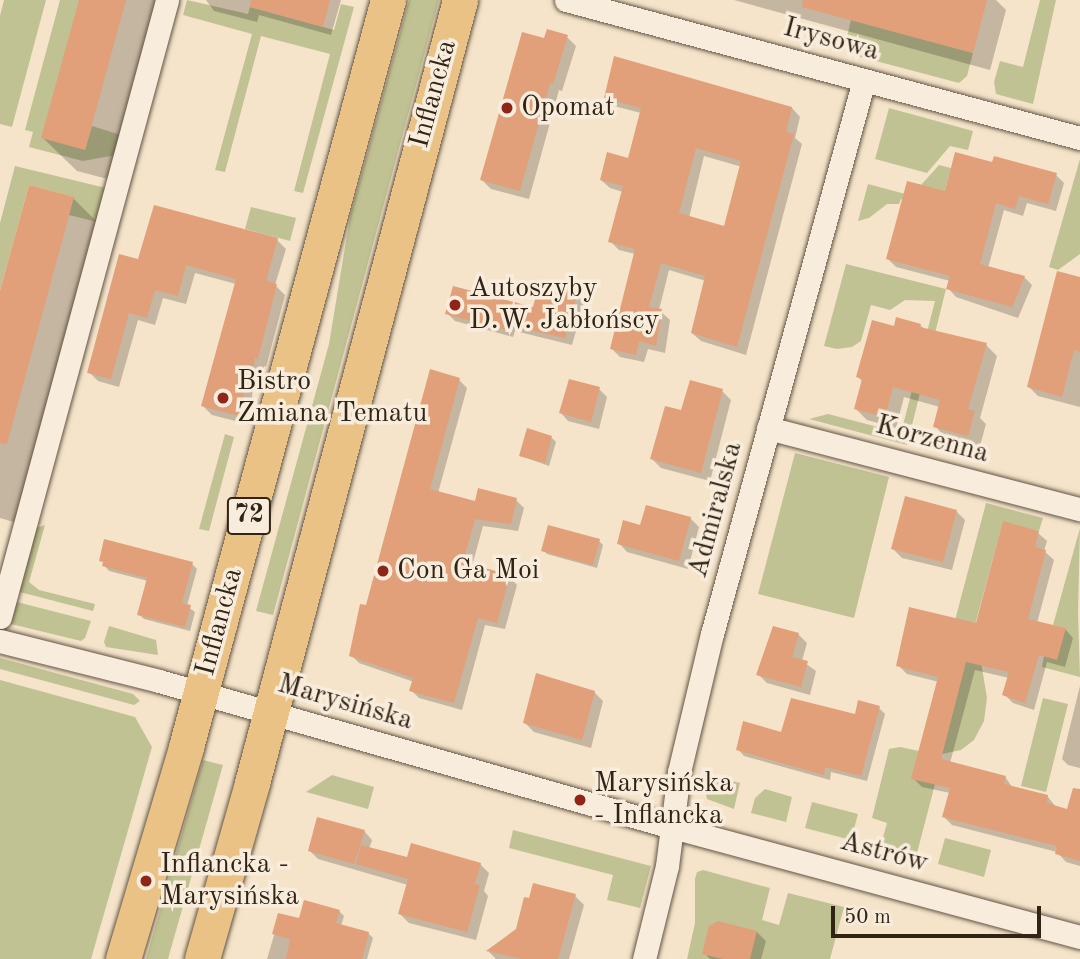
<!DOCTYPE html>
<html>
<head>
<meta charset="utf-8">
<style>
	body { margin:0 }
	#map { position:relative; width:1080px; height:959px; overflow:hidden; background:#f5e4ca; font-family:"Old Standard TT",serif }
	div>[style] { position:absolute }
	.green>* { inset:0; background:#c1c293 }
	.shadow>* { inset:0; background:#0003 }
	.building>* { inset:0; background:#e19f7a }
	.roads { filter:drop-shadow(0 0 2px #635442) drop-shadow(0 0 2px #635442) }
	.street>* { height:23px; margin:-11.5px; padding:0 11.5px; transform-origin:11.5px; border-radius:11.5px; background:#f8eddd }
	.primary>* { height:35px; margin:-17.5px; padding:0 17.5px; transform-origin:17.5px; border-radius:17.5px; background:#eac285 }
	.dots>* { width:19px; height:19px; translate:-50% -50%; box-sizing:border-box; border:4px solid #f8eddd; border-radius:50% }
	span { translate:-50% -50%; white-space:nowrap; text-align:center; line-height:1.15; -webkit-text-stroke:7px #f8eddd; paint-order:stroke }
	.shield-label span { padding:2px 5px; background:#f8eddd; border:2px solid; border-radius:5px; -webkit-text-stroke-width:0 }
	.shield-label { font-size:26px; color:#322414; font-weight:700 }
	.street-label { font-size:28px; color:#322414 }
	.poi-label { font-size:28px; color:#322414 }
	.left { translate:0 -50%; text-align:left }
	.scale { position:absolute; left:831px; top:906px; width:210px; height:32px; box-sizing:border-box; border:4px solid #322414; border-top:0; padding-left:9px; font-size:21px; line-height:24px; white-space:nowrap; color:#322414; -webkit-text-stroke:5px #f8eddd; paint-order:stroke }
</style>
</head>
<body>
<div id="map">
	<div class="green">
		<i style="clip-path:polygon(4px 0,46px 0,12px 127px,0 124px,0 16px)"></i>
		<i style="clip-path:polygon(60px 0,79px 0,85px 150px,92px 126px,121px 135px,116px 155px,83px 161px,29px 147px,33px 132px,25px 130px)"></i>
		<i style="clip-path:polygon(187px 0,248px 14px,250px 7px,334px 30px,341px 4px,354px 7px,303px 193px,294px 191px,330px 54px,261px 36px,225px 172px,215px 170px,252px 34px,183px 15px)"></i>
		<i style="clip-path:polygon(409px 0,439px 0,273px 615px,256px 611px,329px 344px,350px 217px)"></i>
		<i style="clip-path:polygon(1040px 0,1056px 0,1033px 104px,996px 94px,994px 82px,1000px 61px,1023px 67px)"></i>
		<i style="clip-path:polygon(851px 20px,973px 53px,967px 76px,959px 83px,857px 56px,845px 45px)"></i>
		<i style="clip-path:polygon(889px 108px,973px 131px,968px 150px,950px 146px,927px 173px,875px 159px)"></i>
		<i style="clip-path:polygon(1080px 159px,1080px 254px,1058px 270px,1049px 267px)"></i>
		<i style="clip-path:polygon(939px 165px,951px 168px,942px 203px,946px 210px,901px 199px,899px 204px,887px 204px,869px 218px,858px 221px,868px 184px,909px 195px,913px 183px,921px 185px)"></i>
		<i style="clip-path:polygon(15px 166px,106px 188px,97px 222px,69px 215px,73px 197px,29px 185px,0 291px,0 223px)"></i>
		<i style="clip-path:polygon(251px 207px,296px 218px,290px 241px,245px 229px)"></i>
		<i style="clip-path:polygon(846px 264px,946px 289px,907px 445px,809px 419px,828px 414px,901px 433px,935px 301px,905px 300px,890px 310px,871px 305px,861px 341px,852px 347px,837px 349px,824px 346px)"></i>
		<i style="clip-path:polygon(225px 434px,234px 437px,209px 531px,199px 529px)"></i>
		<i style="clip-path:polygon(795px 453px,889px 477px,854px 618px,758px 594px)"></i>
		<i style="clip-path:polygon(986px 503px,1043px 518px,1039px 531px,1003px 522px,975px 625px,987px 698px,984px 721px,974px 740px,961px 750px,942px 754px,969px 649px,949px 643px)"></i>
		<i style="clip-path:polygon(45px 525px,29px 582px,39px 590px,95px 604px,93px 611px,16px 591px,33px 529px)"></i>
		<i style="clip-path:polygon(1080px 528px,1078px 613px,1080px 677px,1042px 667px,1044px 656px,1065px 628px,1053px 625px)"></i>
		<i style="clip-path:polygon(13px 601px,91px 621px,85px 638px,81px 641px,11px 624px,9px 617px)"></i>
		<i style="clip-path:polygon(109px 626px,156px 640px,158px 655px,106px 647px,104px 642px)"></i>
		<i style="clip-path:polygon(0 658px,133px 694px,140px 701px,134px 705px,0 669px)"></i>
		<i style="clip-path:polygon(0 680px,135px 717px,152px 747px,91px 959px,0 959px)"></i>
		<i style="clip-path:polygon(1043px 698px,1068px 704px,1046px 792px,1021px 786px)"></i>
		<i style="clip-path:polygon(900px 747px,919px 751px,935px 784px,916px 857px,880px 848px,887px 823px,872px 818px,889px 749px)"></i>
		<i style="clip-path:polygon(203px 760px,223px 765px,168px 959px,146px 959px)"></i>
		<i style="clip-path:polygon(332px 775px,374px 787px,368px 809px,306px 792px)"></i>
		<i style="clip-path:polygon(709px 775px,740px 783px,734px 809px,707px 799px,705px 790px)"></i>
		<i style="clip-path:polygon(765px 789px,792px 797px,786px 822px,751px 813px,755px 798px)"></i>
		<i style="clip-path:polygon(812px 802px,858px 814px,851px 840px,805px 828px)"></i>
		<i style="clip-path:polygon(513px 830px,651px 866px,640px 908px,607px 900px,613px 875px,509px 848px)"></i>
		<i style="clip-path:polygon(945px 838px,991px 850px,984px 877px,938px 864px)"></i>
		<i style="clip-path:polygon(703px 870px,770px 888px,762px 920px,779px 925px,788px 893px,844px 907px,830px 959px,687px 959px,695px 923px,695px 879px,697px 872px)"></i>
	</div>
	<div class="shadow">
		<i style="clip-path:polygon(81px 0,168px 0,119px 182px,77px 171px,43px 138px)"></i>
		<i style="clip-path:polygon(206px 0,341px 0,331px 35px,259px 15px,257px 22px,214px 11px)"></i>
		<i style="clip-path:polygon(734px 0,996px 0,1006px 10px,990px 70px)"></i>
		<i style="clip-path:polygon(567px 37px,576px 46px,562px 91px,559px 90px,529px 199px,491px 189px,482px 180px,545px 41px)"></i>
		<i style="clip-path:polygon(evenodd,606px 97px,792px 108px,800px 117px,795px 138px,802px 144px,746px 355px,701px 341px,692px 333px,706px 281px,669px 270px,659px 310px,670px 320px,665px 353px,648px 349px,644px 362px,620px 357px,611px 348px,635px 254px,619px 250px,610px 241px,623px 192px,610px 188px,601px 180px,629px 160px,641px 113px,614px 106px,606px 97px,704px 156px,742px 167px,725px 228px,689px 218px,704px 156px)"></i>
		<i style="clip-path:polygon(993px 164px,1056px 175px,1064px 183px,1056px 211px,1027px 203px,1023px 216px,1004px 210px,988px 268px,1024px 277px,1032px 285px,1018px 318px,956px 297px,948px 288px,950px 281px,896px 267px,888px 259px,946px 193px)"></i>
		<i style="clip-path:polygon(73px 198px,107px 232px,27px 526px,0 518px,0 298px)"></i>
		<i style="clip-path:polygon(277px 240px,286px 249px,275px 285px,285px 295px,266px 367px,264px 366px,261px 376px,253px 374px,251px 425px,212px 415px,203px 406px,236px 284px,195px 273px,186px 304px,163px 298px,155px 325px,138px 320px,119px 387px,98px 381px,89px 372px,139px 261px)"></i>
		<i style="clip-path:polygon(1080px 279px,1080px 407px,1038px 396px,1029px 387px)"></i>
		<i style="clip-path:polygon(577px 291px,585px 299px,572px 345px,515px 331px,513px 337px,455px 321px,447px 313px,534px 309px)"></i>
		<i style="clip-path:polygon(920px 325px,925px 330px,986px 345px,997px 356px,980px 418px,986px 424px,980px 446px,946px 438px,935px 426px,940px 407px,904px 397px,896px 428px,867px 420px,856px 409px,863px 382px,858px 377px,895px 328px)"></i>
		<i style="clip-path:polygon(459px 380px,467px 388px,438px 493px,476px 504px,516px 500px,524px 508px,518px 531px,483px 526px,472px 566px,509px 577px,517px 585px,505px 629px,485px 625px,462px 710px,419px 698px,411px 690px,414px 682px,359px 663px,351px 655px,367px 607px)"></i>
		<i style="clip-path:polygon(599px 389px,607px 397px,599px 429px,568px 421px,561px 413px)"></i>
		<i style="clip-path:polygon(722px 391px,731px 400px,710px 481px,661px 468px,652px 459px,682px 413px)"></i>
		<i style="clip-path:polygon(552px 438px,556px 442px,549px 466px,521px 456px)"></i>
		<i style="clip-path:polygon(956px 511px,965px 520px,952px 570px,902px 558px,893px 549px)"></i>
		<i style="clip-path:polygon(690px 518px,699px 527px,688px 569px,627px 552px,619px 543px,641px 527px)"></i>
		<i style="clip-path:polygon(1038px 533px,1047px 541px,1044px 551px,1054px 560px,1037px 623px,1065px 629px,1073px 638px,1065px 667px,1047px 662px,1034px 710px,1013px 703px,1004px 694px,1009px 678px,975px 670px,950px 763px,1005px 777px,1013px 788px,1048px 797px,1056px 807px,1080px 814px,1080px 866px,1066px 862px,1057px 852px,952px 825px,944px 817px,950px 793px,922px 787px,913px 778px,939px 682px,907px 674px,898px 665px,977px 626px)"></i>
		<i style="clip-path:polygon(599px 541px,603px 545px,597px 568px,547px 554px,543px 550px)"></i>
		<i style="clip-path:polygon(192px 564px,197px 569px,187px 606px,195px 612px,190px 631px,144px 619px,139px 614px,148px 581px,109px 571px,104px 565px)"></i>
		<i style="clip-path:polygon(798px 634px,807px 643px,802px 661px,816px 671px,810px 695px,767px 683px,758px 674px)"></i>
		<i style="clip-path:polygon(1080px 686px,1080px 768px,1068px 765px,1062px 759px)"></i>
		<i style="clip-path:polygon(594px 692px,603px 701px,591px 748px,534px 732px,525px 723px)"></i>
		<i style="clip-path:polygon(879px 708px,885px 714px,867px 781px,831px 772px,830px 780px,744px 756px,738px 749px)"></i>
		<i style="clip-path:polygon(364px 831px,372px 840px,369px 849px,409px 859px,480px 864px,489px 873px,484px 891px,488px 896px,476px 940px,409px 923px,400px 914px,408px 885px,318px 859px,310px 851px)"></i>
		<i style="clip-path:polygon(575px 896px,584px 905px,569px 959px,496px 959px,489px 952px)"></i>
		<i style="clip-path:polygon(339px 911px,344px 916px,341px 926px,368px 933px,373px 938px,367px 959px,267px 959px,280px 915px,300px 920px)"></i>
		<i style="clip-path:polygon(757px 932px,766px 941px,761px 959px,710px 959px,704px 953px)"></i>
	</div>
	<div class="building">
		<i style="clip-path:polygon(79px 0,126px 0,85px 150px,41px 138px)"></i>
		<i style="clip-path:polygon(251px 0,330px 0,323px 27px,250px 7px)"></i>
		<i style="clip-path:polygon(803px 0,987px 0,973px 53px,802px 7px)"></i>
		<i style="clip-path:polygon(547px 29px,568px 35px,553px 84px,550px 83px,520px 191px,480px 180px,522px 32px,544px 38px)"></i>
		<i style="clip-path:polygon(evenodd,614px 56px,792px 107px,786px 132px,794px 134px,737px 347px,691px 333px,705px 276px,661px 263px,649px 307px,662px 309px,656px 346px,639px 341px,636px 355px,610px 349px,635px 249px,608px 242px,623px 186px,600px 180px,607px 152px,628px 158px,641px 108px,604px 98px,614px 56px,696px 148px,741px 161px,724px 226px,679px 213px,696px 148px)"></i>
		<i style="clip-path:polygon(955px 152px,992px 162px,994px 156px,1057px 173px,1048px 204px,1019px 196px,1015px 209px,996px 203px,980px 264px,1025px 276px,1012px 307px,946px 289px,950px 276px,886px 259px,907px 181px,945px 191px)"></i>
		<i style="clip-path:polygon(29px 185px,74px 197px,7px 444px,0 443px,0 291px)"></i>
		<i style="clip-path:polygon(154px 205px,278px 238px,266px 281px,277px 284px,258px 359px,255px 358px,253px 368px,244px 366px,243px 417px,201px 406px,236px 279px,186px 265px,178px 296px,155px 290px,147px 318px,129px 313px,111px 379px,87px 373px,119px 254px,138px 259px)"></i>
		<i style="clip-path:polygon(1057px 271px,1080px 277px,1080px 352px,1074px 350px,1062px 397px,1027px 387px)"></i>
		<i style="clip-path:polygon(540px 279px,578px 290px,565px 338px,507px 325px,506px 330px,445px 314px,453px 286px,533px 307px)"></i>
		<i style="clip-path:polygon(896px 317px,921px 324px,920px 327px,987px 343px,968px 409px,975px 411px,968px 436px,933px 427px,940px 400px,893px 387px,885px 417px,854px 409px,862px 379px,856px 377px,872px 320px,894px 326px)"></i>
		<i style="clip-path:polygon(430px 369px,460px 378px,430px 489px,475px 501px,478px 488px,517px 498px,511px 524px,475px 519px,463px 562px,510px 575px,497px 623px,478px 618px,454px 703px,409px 691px,413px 678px,349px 656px,360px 604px,366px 605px)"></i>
		<i style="clip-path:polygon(569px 379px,600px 387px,591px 422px,559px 413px)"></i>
		<i style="clip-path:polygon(690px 380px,723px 389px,701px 473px,650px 459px,665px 406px,681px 410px)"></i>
		<i style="clip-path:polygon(527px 428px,552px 436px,545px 463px,519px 456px)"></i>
		<i style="clip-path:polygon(905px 496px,957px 510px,943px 562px,891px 549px)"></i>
		<i style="clip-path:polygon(646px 505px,691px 517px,679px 561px,617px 544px,623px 520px,640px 525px)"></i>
		<i style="clip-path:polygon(1003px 521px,1039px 531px,1035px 547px,1046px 550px,1028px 619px,1066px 628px,1057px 660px,1039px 655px,1025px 703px,1002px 695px,1009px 672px,966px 662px,941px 759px,1006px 776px,1004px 784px,1048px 795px,1047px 803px,1067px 809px,1073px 788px,1080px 789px,1080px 861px,1055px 854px,1057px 846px,942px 817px,950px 788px,911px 779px,938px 677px,896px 666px,909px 607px,976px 623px)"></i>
		<i style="clip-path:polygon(548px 525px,600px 539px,593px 565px,541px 551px)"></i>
		<i style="clip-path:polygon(104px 539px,193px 562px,182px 603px,191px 605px,185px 627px,137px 615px,147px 578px,102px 566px,103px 562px,99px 561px)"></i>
		<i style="clip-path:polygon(773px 626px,799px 633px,792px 657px,808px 661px,801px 687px,756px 675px)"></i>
		<i style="clip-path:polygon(536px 673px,595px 691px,582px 740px,523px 723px)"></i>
		<i style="clip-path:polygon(791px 698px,855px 714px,858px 700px,880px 706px,861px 776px,825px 767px,824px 775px,736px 750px,743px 721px,781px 732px)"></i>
		<i style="clip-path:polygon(317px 817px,365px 830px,354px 864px,308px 851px)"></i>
		<i style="clip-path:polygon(411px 843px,481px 863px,475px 884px,480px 885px,467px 932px,398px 914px,408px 879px,356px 864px,361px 845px,407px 857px)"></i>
		<i style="clip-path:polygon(533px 883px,576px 894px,558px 959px,522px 959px,486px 951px,516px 929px,524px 897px,529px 898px)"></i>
		<i style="clip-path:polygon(304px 900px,340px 910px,336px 923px,369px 932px,362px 959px,286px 959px,290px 939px,272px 934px,278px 913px,299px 918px)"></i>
		<i style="clip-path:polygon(718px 921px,757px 931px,750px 959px,723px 959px,702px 954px,709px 926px)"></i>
	</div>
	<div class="roads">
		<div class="street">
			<i style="left:566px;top:0;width:532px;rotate:15.03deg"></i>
			<i style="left:768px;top:428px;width:322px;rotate:14.6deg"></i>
			<i style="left:0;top:617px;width:639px;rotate:-74.85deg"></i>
			<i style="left:0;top:641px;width:164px;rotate:14.1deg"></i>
			<i style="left:159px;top:681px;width:533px;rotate:15.89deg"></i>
			<i style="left:672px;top:827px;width:423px;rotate:15.1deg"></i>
			<i style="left:644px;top:959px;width:96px;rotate:-76.1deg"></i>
			<i style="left:667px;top:866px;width:95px;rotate:-82.7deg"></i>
			<i style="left:679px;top:772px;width:142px;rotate:-76.6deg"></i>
			<i style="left:712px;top:634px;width:574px;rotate:-74.66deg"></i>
		</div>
		<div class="primary">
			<i style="left:123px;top:959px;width:221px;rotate:-73.4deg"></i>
			<i style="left:186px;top:747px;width:774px;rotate:-74.87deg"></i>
			<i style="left:202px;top:959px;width:183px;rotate:-74.1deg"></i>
			<i style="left:252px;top:783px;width:810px;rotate:-75.12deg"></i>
		</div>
	</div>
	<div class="dots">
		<i style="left:507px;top:108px;background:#8f2418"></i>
		<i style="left:455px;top:305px;background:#8f2418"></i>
		<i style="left:223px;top:398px;background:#8f2418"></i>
		<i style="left:383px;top:571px;background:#8f2418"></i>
		<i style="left:580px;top:800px;background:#8f2418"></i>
		<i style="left:146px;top:881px;background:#8f2418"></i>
	</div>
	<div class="shield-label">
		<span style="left:249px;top:516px">72</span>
	</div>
	<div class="street-label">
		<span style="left:831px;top:40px;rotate:15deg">Irysowa</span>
		<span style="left:434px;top:94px;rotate:-75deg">Inflancka</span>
		<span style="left:932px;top:440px;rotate:15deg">Korzenna</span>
		<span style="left:716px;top:510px;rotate:-75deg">Admiralska</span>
		<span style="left:220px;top:622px;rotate:-75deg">Inflancka</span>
		<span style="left:345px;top:703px;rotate:16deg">Marysińska</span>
		<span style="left:884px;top:853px;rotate:15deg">Astrów</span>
	</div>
	<div class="poi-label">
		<span class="left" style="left:521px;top:108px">Opomat</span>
		<span class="left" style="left:469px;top:305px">Autoszyby<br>D.W. Jabłońscy</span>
		<span class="left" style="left:237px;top:398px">Bistro<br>Zmiana Tematu</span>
		<span class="left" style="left:397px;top:571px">Con Ga Moi</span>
		<span class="left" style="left:594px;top:800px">Marysińska<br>- Inflancka</span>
		<span class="left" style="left:160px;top:881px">Inflancka -<br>Marysińska</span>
	</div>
	<div class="scale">50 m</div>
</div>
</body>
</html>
